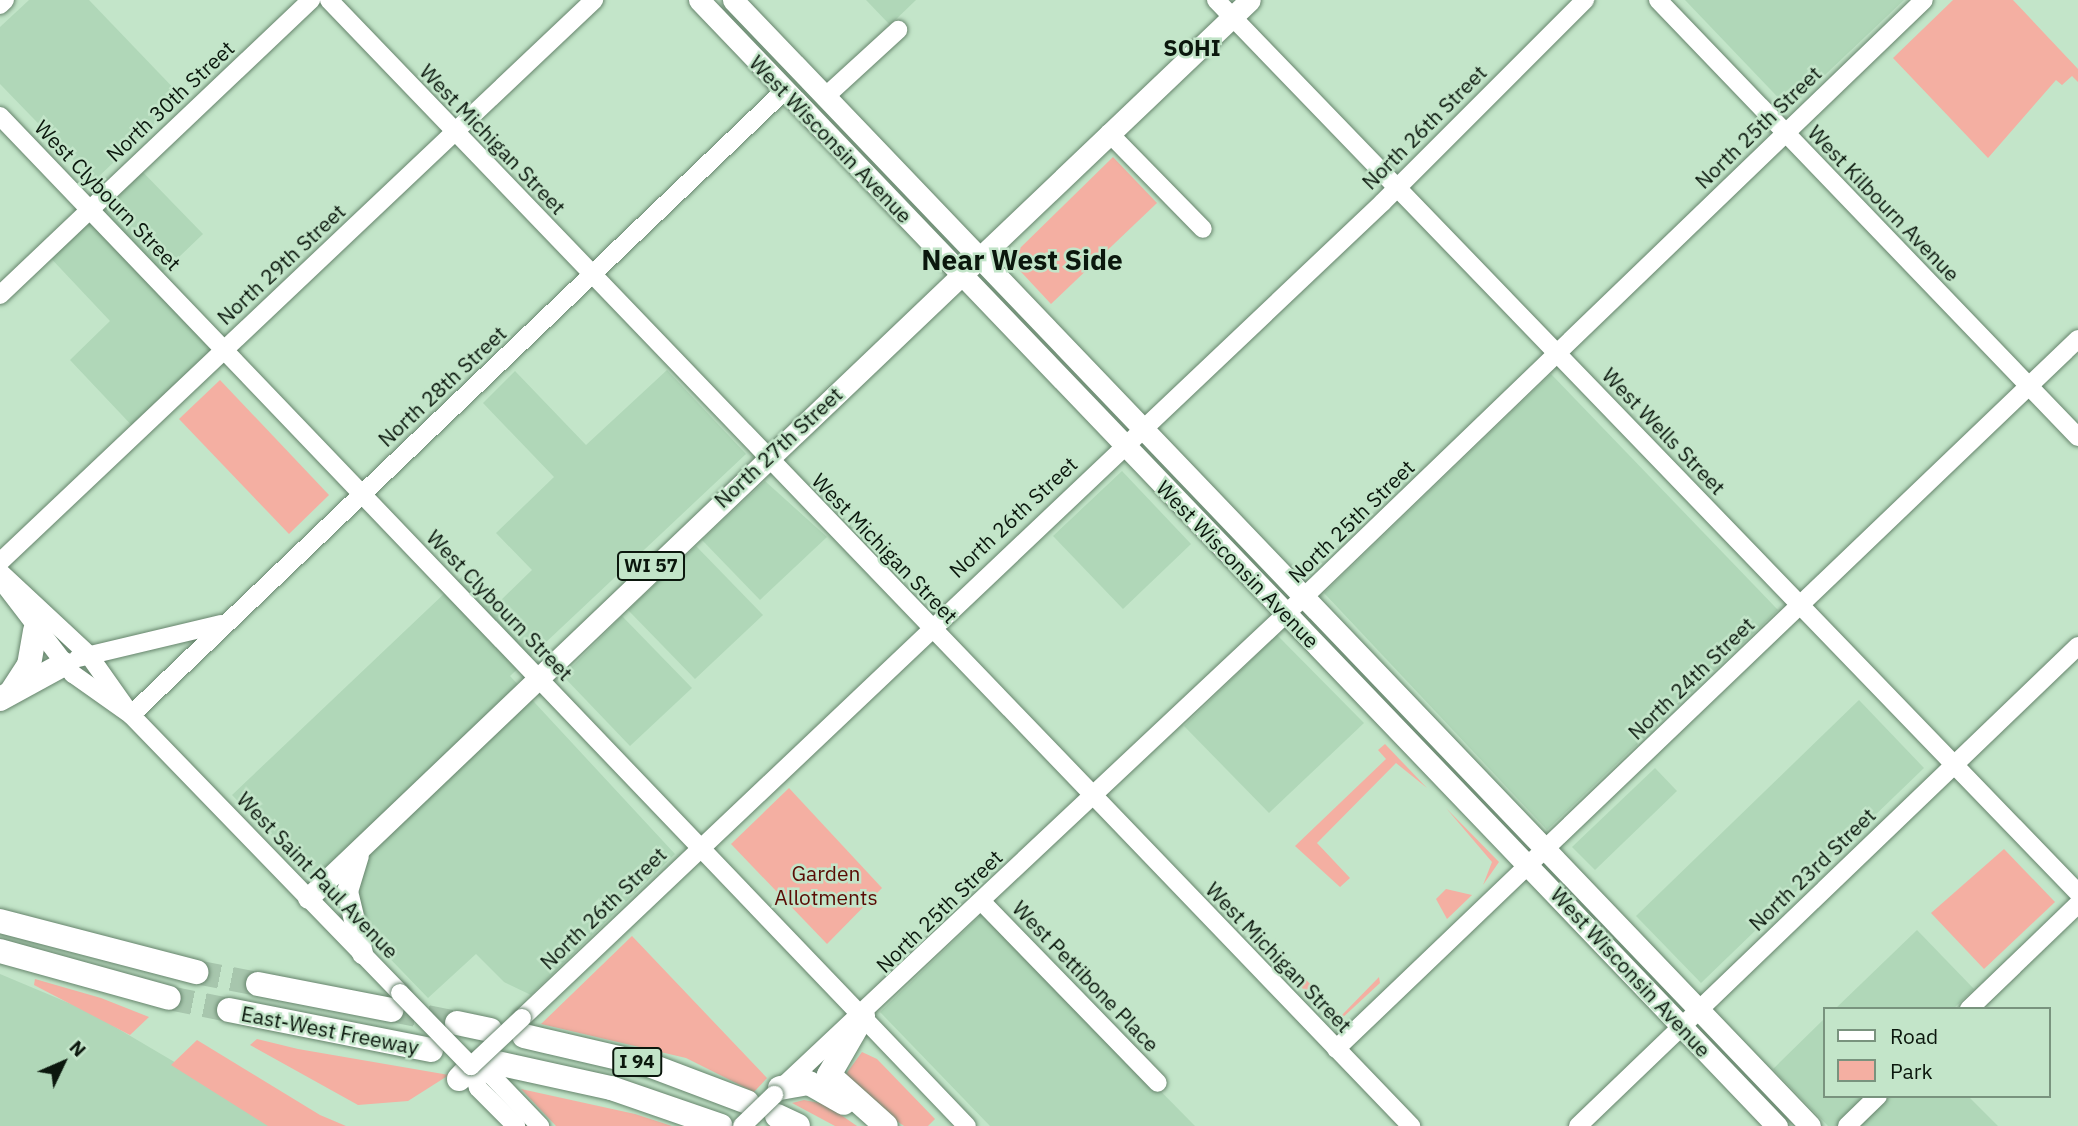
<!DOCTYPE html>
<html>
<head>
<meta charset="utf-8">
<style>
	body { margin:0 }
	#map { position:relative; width:2078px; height:1126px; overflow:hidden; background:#c3e5c9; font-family:"IBM Plex Sans",sans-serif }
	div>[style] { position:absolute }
	.built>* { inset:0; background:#b0d7b8 }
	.green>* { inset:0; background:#f4afa2 }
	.highway-tunnel>* { height:24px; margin-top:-12px; transform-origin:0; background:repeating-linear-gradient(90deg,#a7c6ad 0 24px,transparent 0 36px) }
	.roads { filter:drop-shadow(0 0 2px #66846c) drop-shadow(0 0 2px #66846c) }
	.minor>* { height:18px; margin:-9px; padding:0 9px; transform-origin:9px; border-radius:9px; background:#fff }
	.major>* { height:21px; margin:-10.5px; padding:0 10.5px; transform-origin:10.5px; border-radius:10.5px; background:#fff }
	.highway>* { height:24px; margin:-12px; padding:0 12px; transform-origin:12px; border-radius:12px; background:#fff }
	.bridges { filter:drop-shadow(0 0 2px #66846c) drop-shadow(0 0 2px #66846c) }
	.minor-bridge>* { height:18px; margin:-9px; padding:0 9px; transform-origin:9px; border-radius:9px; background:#fff }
	span { translate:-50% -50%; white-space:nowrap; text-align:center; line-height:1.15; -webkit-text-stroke:5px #c3e5c9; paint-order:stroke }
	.shield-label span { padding:2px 5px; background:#c3e5c9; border:2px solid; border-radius:5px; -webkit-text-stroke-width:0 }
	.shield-label { font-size:19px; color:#0b170d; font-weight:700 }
	.street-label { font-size:21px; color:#0b170d }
	.park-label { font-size:21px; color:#590b04 }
	.neighbourhood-label { font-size:23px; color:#0b170d; font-weight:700 }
	.district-label { font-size:28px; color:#0b170d; font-weight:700 }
	.legend { position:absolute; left:1823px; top:1007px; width:228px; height:91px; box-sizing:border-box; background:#c3e5c9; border:2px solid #79937e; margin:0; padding:9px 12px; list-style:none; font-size:21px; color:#0b170d }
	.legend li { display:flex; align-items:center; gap:14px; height:35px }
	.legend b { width:35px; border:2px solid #79937e }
	.north { position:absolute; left:28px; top:1028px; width:70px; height:70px; -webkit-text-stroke:5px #c3e5c9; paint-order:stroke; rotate:46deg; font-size:19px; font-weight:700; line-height:28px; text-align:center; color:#0b170d }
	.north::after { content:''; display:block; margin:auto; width:24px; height:32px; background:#0b170d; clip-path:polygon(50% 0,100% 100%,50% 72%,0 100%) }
</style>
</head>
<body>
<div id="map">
	<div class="built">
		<i style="clip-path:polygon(29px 0,89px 0,182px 97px,94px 181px,0 84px,0 27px)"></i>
		<i style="clip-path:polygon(866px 0,916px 0,890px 25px)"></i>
		<i style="clip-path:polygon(1685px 0,1904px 0,1789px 109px)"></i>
		<i style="clip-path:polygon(136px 165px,203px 234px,156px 279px,224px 350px,137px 431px,70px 360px,110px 321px,45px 252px)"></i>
		<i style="clip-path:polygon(667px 370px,746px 454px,510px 676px,675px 854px,531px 995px,504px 982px,476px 954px,428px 998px,232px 795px,467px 572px,498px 603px,532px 570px,496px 533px,554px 477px,483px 403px,515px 371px,586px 445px)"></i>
		<i style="clip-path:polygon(1551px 374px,1778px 610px,1547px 830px,1324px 593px)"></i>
		<i style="clip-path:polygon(1122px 471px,1191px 544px,1123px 609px,1053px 536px)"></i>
		<i style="clip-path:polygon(765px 481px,827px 537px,760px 600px,702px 540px)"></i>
		<i style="clip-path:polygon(696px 546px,763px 615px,695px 679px,628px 610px)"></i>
		<i style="clip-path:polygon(622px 616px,692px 688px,630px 746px,563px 676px)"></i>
		<i style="clip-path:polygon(1277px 635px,1364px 723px,1269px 813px,1184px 726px)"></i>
		<i style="clip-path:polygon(1859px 700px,1924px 768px,1701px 983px,1636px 916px)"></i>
		<i style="clip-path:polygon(1655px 768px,1677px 791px,1595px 870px,1572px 847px)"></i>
		<i style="clip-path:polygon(984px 912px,1195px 1126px,990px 1126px,880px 1012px)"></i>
		<i style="clip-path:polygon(1917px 930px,1974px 989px,1953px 1009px,1835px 1009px)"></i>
		<i style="clip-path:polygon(0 974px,88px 1011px,283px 1126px,0 1126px)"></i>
		<i style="clip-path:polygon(1824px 1019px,1824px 1096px,1968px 1096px,1998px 1126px,1828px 1126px,1773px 1069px)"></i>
	</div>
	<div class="green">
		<i style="clip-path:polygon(1953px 0,2013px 0,2078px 69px,2078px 82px,2072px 76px,2062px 85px,2056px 80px,1988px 158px,1893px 58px)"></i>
		<i style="clip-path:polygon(1113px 157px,1157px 203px,1051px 304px,1011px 261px,1014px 254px)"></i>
		<i style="clip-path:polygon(220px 380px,329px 495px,289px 534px,179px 419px)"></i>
		<i style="clip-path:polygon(1385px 744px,1427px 788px,1396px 763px,1317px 843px,1350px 878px,1340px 887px,1295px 846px,1386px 759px,1378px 750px)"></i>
		<i style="clip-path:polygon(789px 788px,882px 888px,827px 944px,731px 844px)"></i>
		<i style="clip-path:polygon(1446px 808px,1499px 862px,1483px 885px,1492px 862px)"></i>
		<i style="clip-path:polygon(2004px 849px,2055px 902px,1984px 969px,1931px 913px)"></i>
		<i style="clip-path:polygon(1446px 889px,1472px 895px,1447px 919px,1436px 899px)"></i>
		<i style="clip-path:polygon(632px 936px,767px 1078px,754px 1092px,686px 1058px,541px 1024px)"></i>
		<i style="clip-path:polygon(1285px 958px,1341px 1016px,1379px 977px,1380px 983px,1340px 1020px,1332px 1019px,1279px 964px)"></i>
		<i style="clip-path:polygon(35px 979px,101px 998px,149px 1017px,130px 1035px,34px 985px)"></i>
		<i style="clip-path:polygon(257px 1039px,298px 1049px,449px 1075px,408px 1101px,358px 1105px,250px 1045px)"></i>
		<i style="clip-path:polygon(197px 1040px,320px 1115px,346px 1126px,268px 1126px,171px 1065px)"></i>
		<i style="clip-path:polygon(862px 1052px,877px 1059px,935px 1119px,928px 1126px,904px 1126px,853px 1091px,846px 1074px)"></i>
		<i style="clip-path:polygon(521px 1089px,635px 1114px,672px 1126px,556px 1126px)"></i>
		<i style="clip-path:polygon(804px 1100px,825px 1104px,857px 1126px,835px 1126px,792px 1103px)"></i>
	</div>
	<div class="highway-tunnel">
		<i style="left:196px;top:972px;width:63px;rotate:11deg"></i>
		<i style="left:169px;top:998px;width:61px;rotate:11.3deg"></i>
		<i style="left:392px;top:1010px;width:66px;rotate:11.3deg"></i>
	</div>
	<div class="roads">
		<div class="minor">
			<i style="left:329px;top:0;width:1562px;rotate:46.14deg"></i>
			<i style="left:1216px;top:0;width:1241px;rotate:46.01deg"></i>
			<i style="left:1658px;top:0;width:606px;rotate:46.14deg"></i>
			<i style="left:0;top:5px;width:7px;rotate:-45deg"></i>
			<i style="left:826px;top:96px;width:98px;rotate:-42.5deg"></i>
			<i style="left:0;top:116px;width:1398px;rotate:46.25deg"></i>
			<i style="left:1109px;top:133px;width:134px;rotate:45.6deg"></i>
			<i style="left:0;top:295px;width:429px;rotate:-43.5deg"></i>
			<i style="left:0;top:562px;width:818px;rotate:-43.41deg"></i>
			<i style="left:0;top:572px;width:120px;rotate:43deg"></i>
			<i style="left:88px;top:654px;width:75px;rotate:54.8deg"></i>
			<i style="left:0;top:579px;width:120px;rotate:52.5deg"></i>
			<i style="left:73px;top:674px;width:71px;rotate:35.3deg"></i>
			<i style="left:131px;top:715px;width:387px;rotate:45.9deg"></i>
			<i style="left:78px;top:658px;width:147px;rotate:-13.4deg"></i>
			<i style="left:131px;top:715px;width:903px;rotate:-43.7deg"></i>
			<i style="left:982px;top:902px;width:252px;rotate:45.8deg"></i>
			<i style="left:1969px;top:1009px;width:151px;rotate:-43.9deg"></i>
			<i style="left:522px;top:1018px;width:1186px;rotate:-43.46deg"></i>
			<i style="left:1383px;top:202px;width:286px;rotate:-45deg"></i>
			<i style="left:1336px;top:1049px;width:1027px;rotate:-43.74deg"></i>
			<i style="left:471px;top:1066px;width:22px;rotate:24deg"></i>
			<i style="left:491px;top:1075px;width:71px;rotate:46.1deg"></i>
			<i style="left:471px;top:1066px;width:23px;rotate:72deg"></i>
			<i style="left:478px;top:1088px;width:54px;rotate:45deg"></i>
			<i style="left:781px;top:1088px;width:719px;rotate:-43.2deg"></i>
			<i style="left:1305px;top:596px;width:859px;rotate:-43.92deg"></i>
			<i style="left:1578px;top:1126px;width:693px;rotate:-43.83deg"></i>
			<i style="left:1847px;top:1126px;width:43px;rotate:-44.1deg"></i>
		</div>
		<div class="major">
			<i style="left:699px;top:0;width:1559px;rotate:46.25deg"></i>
			<i style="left:733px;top:0;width:1558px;rotate:46.27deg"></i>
			<i style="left:358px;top:855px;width:38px;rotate:107deg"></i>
			<i style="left:347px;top:891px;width:64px;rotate:76.4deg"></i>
			<i style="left:308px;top:898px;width:1301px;rotate:-43.63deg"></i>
		</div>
		<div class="highway">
			<i style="left:12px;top:691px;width:31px;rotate:-57deg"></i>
			<i style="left:29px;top:665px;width:35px;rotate:-80deg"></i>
			<i style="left:0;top:699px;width:73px;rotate:-28.7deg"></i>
			<i style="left:0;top:921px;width:203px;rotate:14.6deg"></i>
			<i style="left:0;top:951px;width:175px;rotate:15.5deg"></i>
			<i style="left:258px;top:984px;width:136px;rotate:11deg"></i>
			<i style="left:229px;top:1010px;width:206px;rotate:11.2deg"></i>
			<i style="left:863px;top:1016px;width:68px;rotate:120deg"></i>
			<i style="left:829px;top:1075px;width:76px;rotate:41.8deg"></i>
			<i style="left:457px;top:1023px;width:34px;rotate:12deg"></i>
			<i style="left:524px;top:1036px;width:128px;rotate:13.1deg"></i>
			<i style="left:649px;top:1065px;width:105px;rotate:20.7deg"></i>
			<i style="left:497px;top:1063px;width:117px;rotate:12.4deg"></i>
			<i style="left:611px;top:1088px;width:116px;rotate:19.1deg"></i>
			<i style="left:459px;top:1079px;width:18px;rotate:-47deg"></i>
			<i style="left:780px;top:1088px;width:29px;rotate:-10deg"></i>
			<i style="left:809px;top:1083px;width:40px;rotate:29.7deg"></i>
			<i style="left:777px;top:1116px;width:23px;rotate:25deg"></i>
		</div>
	</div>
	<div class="bridges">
		<div class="minor-bridge">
			<i style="left:400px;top:993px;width:102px;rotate:45.8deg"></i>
			<i style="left:471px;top:1066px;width:70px;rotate:-43.3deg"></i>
			<i style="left:742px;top:1126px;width:45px;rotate:-44.1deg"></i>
		</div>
	</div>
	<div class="shield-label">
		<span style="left:651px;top:566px">WI 57</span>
		<span style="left:637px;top:1062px">I 94</span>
	</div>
	<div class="street-label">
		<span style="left:170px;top:101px;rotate:-43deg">North 30th Street</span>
		<span style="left:1424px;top:127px;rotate:-45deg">North 26th Street</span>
		<span style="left:1758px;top:127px;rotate:-44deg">North 25th Street</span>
		<span style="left:493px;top:139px;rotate:46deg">West Michigan Street</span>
		<span style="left:831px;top:139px;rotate:46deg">West Wisconsin Avenue</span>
		<span style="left:108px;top:195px;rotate:46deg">West Clybourn Street</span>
		<span style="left:1884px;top:203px;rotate:46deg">West Kilbourn Avenue</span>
		<span style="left:281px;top:264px;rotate:-43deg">North 29th Street</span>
		<span style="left:442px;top:386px;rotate:-43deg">North 28th Street</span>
		<span style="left:1664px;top:431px;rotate:46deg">West Wells Street</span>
		<span style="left:778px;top:447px;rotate:-43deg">North 27th Street</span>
		<span style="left:1013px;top:517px;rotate:-43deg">North 26th Street</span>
		<span style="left:1351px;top:521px;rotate:-44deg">North 25th Street</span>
		<span style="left:885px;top:548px;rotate:46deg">West Michigan Street</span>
		<span style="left:1238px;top:564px;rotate:46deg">West Wisconsin Avenue</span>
		<span style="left:500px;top:605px;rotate:46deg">West Clybourn Street</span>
		<span style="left:1691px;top:678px;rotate:-44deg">North 24th Street</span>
		<span style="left:1812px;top:869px;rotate:-44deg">North 23rd Street</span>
		<span style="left:318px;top:875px;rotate:46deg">West Saint Paul Avenue</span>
		<span style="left:603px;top:908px;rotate:-44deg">North 26th Street</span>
		<span style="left:939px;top:911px;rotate:-44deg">North 25th Street</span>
		<span style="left:1279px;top:957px;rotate:46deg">West Michigan Street</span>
		<span style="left:1631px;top:972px;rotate:47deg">West Wisconsin Avenue</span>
		<span style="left:1086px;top:976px;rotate:46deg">West Pettibone Place</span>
		<span style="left:330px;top:1030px;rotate:11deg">East-West Freeway</span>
	</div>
	<div class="park-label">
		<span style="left:826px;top:885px">Garden<br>Allotments</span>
	</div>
	<div class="neighbourhood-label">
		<span style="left:1192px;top:47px">SOHI</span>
	</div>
	<div class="district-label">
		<span style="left:1022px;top:260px">Near West Side</span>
	</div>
	<ul class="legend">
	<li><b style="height:9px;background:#fff"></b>Road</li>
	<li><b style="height:19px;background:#f4afa2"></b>Park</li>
	</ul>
	<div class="north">N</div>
</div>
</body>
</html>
